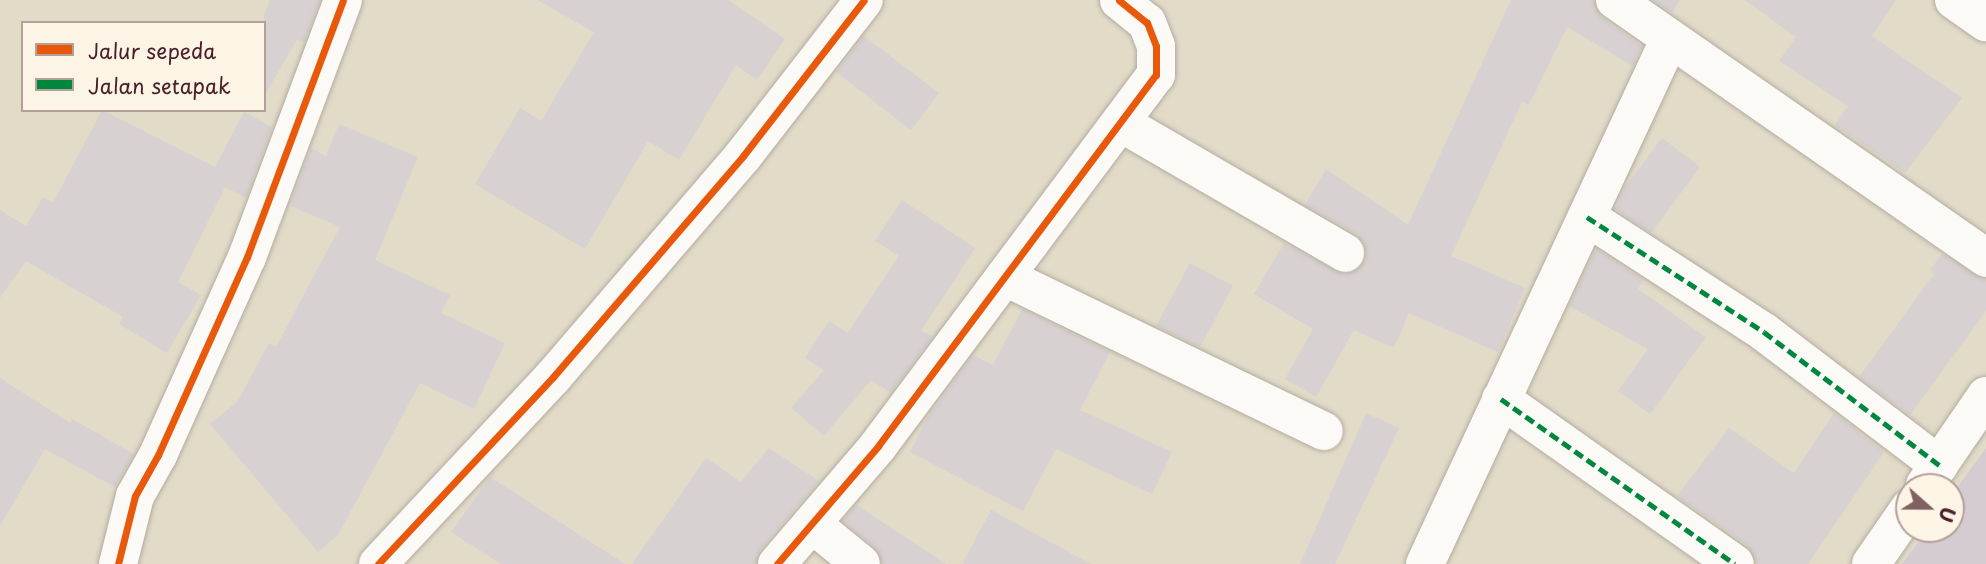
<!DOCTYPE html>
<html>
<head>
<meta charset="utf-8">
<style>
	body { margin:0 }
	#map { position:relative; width:1986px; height:564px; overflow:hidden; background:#e2dbc8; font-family:"Playpen Sans",sans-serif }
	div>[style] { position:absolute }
	.industrial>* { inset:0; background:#d4ccd0 }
	.building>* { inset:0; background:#d7d1d1 }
	.roads { filter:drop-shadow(0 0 2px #b4aca1) drop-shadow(0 0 2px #b4aca1) }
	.minor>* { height:38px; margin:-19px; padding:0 19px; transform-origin:19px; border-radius:19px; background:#fbfaf7 }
	.quiet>* { height:5px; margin-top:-2.5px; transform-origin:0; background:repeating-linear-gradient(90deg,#00873e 0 10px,transparent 0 15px) }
	.cycleway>* { height:7px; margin:-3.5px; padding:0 3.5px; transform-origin:3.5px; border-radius:3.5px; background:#e8590c }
	span { translate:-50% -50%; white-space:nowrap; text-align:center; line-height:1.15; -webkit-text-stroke:5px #fcf5e5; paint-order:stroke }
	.legend { position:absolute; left:21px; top:21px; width:245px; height:91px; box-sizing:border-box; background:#fcf5e5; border:2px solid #b59f9b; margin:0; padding:9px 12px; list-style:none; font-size:21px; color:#4a1f2b }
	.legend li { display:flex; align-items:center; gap:14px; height:35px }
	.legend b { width:35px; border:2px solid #b59f9b }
	.north { position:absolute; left:1895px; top:473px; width:70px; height:70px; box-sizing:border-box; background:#fcf5e5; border:2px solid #b59f9b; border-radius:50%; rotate:111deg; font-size:19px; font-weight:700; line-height:28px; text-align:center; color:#4a1f2b }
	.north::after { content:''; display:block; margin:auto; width:24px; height:32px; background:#7f6162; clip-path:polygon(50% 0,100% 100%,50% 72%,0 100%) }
</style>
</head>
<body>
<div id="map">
	<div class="industrial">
		<i style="clip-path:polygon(1986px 448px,1986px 564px,1902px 564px,1928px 529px,1951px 529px,1951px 496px)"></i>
	</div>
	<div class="building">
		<i style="clip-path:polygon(270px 0,320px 0,304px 43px,297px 40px,264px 96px,264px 15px)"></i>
		<i style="clip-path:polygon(537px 0,728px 0,785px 39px,757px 80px,736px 65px,679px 160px,648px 141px,585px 249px,475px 184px,520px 108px,541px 121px,594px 32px)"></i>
		<i style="clip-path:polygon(1511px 0,1593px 0,1602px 18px,1642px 46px,1633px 66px,1567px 27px,1529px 105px,1522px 102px,1451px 256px,1525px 288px,1498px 352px,1409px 313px,1394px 348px,1354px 330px,1316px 397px,1285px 379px,1313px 329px,1254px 294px,1284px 243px,1344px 275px,1364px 263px,1367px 252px,1357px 234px,1305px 205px,1326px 169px,1408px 225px)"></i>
		<i style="clip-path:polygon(1653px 0,1680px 0,1672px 13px)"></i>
		<i style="clip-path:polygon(1745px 0,1896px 0,1872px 36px,1962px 98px,1905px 173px,1835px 125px,1848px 106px,1779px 61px,1796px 37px)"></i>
		<i style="clip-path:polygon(864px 36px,939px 93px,911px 130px,836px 72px)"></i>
		<i style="clip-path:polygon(102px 110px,215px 167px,244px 112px,272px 127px,246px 198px,225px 187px,178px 282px,201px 295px,167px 353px,119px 324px,123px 317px,26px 261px,0 298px,0 210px,26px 226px,43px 197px,53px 203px)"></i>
		<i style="clip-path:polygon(339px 124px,418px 157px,375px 260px,450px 295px,441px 313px,505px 343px,474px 409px,420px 383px,338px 535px,318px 552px,210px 424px,238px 401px,269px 343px,276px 347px,340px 227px,290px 206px,311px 148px,326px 156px)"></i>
		<i style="clip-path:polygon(1662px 138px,1700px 167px,1651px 233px,1615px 209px,1625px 187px)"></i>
		<i style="clip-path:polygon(902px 200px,975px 248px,921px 331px,933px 336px,891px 393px,871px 380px,824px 436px,791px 408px,824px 370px,805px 358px,829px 321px,848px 333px,899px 256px,875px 241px)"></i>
		<i style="clip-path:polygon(1596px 249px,1643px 280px,1638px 289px,1706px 337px,1650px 414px,1618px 391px,1648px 349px,1569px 306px)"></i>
		<i style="clip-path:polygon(1942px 254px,1986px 280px,1986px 311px,1910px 415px,1859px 377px,1934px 274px,1930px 270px)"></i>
		<i style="clip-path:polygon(1190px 263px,1233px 286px,1200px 347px,1156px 326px)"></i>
		<i style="clip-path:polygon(1022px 309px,1110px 352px,1080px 410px,1172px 452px,1152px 494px,1056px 449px,1023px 511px,910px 452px,927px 418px,973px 355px,993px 365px)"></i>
		<i style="clip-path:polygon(0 378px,70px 423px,72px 419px,134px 454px,115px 487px,45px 449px,0 526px)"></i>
		<i style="clip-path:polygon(1366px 413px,1399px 428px,1335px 564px,1300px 564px)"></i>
		<i style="clip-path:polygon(1834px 413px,1884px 452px,1808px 564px,1757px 564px,1748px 546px,1677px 496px,1729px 428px,1794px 473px)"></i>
		<i style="clip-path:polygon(769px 448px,819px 481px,760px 550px,756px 564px,632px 564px,706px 458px,741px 482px)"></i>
		<i style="clip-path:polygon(490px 477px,625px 564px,501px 564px,451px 532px)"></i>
		<i style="clip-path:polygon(856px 505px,946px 564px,882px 564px,875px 548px,843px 521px)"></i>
		<i style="clip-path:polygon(991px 510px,1091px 564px,962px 564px)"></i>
	</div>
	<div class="roads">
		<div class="minor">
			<i style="left:1615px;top:0;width:452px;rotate:34.8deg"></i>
			<i style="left:1954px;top:0;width:39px;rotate:35deg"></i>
			<i style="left:1121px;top:123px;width:259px;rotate:30.1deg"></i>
			<i style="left:1587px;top:217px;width:211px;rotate:33deg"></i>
			<i style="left:1764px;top:332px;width:220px;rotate:37.2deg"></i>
			<i style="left:1005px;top:277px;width:354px;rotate:25.8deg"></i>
			<i style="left:1501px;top:399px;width:286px;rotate:35.2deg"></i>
			<i style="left:1925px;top:485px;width:108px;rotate:-55.6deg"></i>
			<i style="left:812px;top:524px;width:63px;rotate:39.2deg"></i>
			<i style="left:118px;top:564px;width:70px;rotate:-76deg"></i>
			<i style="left:135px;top:496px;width:47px;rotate:-60.7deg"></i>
			<i style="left:158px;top:455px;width:217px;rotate:-65.8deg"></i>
			<i style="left:247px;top:257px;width:274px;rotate:-69.5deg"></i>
			<i style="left:378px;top:564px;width:256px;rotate:-46.9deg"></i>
			<i style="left:553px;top:377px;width:291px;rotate:-49.3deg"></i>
			<i style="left:743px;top:156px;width:197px;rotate:-52.2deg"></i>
			<i style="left:777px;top:564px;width:155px;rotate:-49.4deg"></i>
			<i style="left:878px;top:446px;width:464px;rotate:-53.2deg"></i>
			<i style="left:1156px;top:75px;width:29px;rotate:-90deg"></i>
			<i style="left:1156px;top:46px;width:25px;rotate:-111deg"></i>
			<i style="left:1147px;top:23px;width:36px;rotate:-141deg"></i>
			<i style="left:1425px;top:564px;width:580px;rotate:-65.02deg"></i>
			<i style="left:1871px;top:564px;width:67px;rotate:-55.4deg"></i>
		</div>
	</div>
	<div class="quiet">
		<i style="left:1587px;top:217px;width:211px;rotate:33deg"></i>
		<i style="left:1764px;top:332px;width:220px;rotate:37.2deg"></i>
		<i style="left:1501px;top:399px;width:286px;rotate:35.2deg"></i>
	</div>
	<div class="cycleway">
		<i style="left:118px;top:564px;width:70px;rotate:-76deg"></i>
		<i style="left:135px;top:496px;width:47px;rotate:-60.7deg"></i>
		<i style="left:158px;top:455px;width:217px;rotate:-65.8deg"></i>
		<i style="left:247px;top:257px;width:274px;rotate:-69.5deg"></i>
		<i style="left:378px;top:564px;width:256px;rotate:-46.9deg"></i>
		<i style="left:553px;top:377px;width:291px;rotate:-49.3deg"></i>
		<i style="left:743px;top:156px;width:197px;rotate:-52.2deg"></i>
		<i style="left:777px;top:564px;width:155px;rotate:-49.4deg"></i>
		<i style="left:878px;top:446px;width:464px;rotate:-53.2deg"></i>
		<i style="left:1156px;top:75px;width:29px;rotate:-90deg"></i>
		<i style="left:1156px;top:46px;width:25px;rotate:-111deg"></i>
		<i style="left:1147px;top:23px;width:36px;rotate:-141deg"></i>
	</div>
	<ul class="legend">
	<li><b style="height:9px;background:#e8590c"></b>Jalur sepeda</li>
	<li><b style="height:9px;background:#00873e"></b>Jalan setapak</li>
	</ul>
	<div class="north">U</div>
</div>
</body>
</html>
